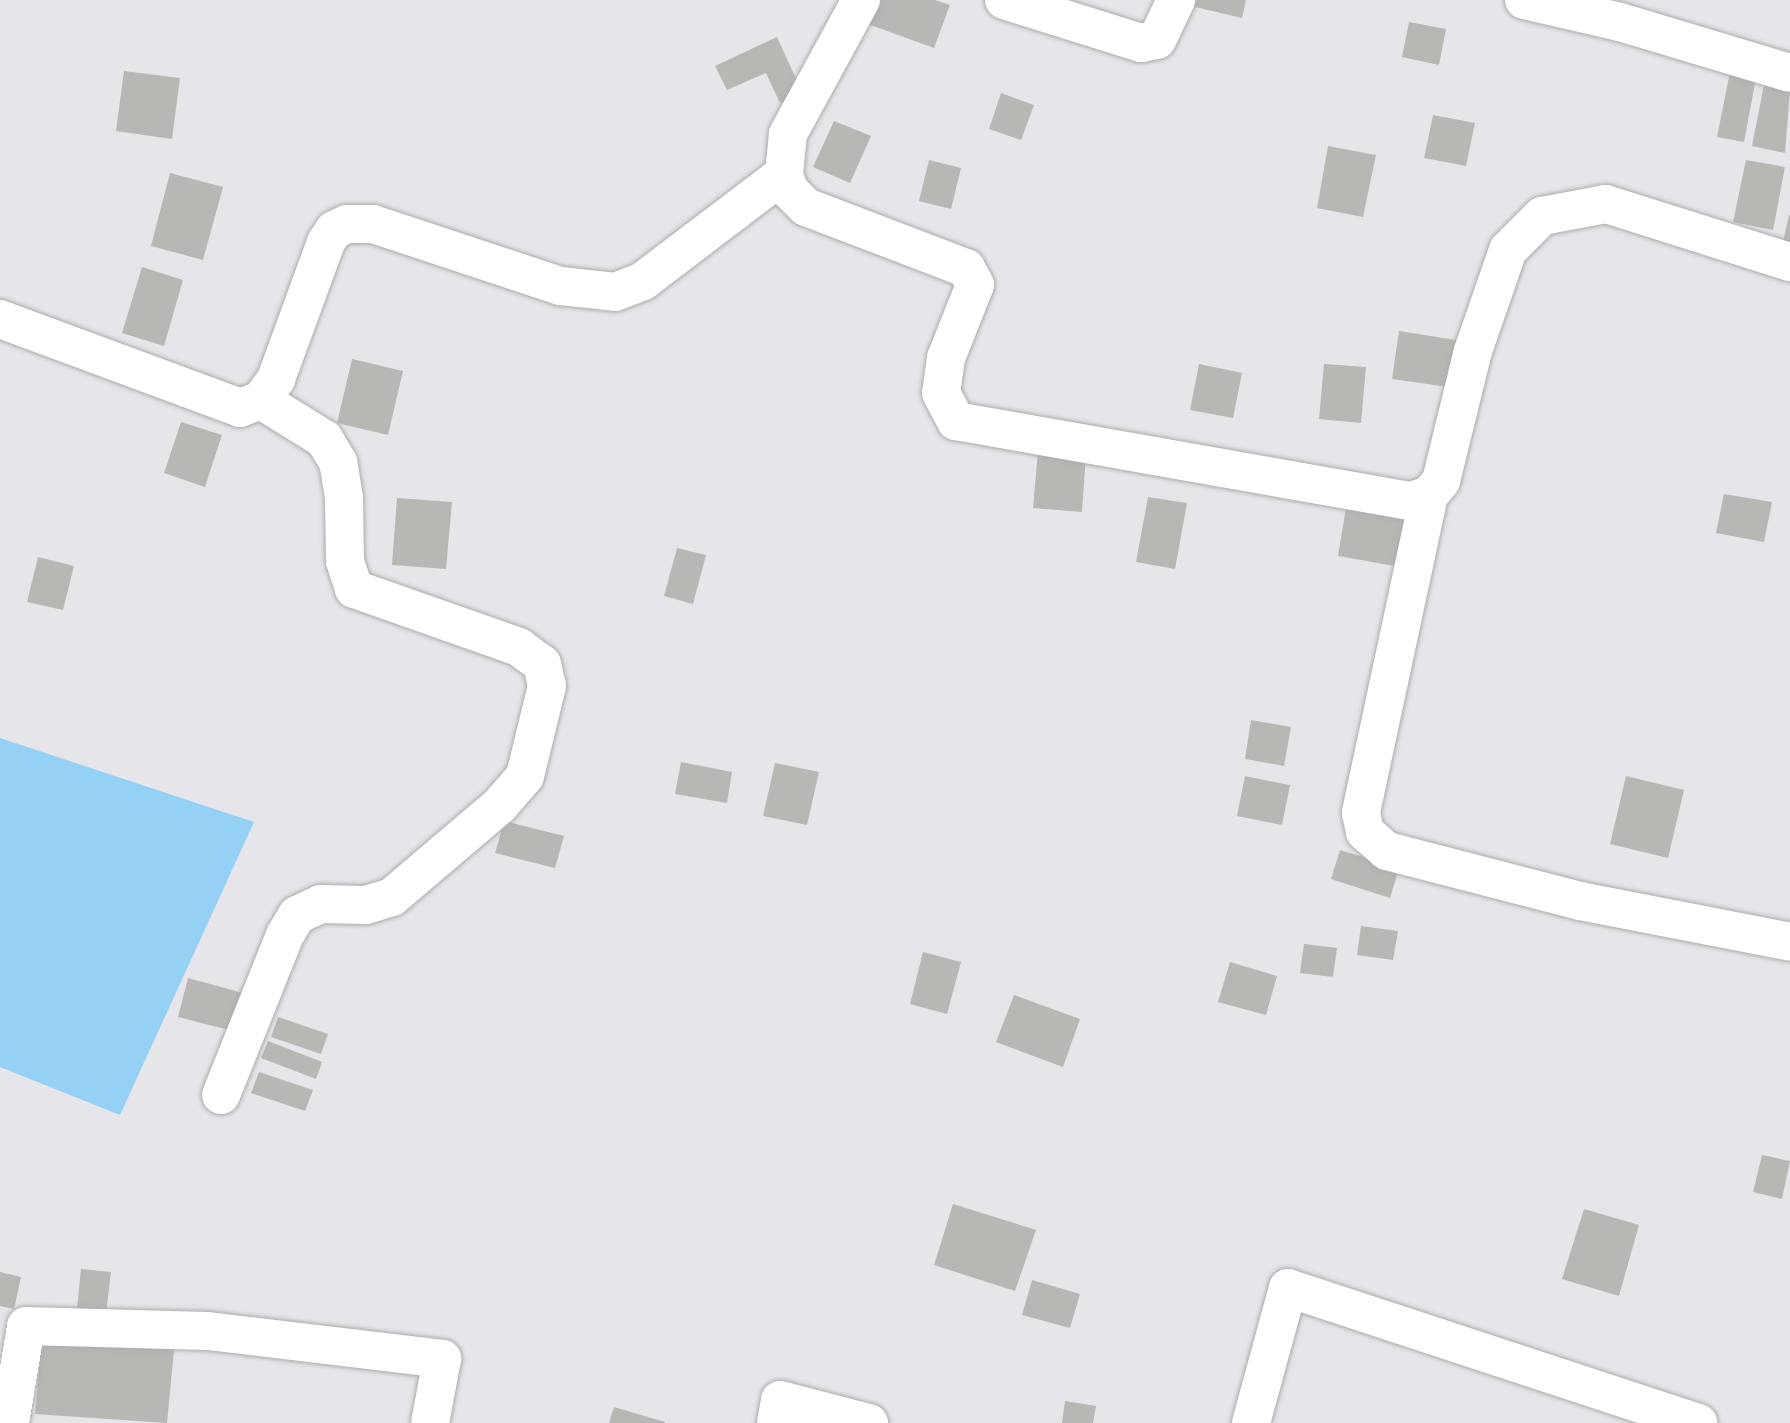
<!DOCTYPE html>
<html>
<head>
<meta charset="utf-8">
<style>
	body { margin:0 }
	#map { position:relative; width:1790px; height:1423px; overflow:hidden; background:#e6e5e9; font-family:"PT Sans",sans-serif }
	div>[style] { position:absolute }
	.water>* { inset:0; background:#95d1f4 }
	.building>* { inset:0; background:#b9b7b4 }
	.roads { filter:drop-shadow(0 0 2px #acacaf) drop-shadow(0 0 2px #acacaf) }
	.minor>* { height:38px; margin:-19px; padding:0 19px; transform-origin:19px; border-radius:19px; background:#fff }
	span { translate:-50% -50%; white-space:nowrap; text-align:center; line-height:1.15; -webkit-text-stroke:5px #e6e5e9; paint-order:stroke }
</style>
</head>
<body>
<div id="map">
	<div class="water">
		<i style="clip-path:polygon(0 738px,254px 822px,120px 1115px,0 1067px)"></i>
	</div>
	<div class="building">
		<i style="clip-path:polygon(873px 0,935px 0,950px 5px,934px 48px,865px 23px)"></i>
		<i style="clip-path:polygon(1197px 0,1246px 0,1242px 18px,1195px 7px)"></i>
		<i style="clip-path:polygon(1409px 22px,1446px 29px,1439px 65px,1402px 57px)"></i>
		<i style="clip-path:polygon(777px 37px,802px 92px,780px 103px,766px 73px,727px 90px,715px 66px)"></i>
		<i style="clip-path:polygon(1731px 67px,1757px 72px,1744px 142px,1717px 137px)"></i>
		<i style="clip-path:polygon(124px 71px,180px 78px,172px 139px,116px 131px)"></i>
		<i style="clip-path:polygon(1764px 85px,1790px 91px,1785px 153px,1752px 146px)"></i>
		<i style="clip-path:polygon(1001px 93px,1034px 105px,1021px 140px,989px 129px)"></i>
		<i style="clip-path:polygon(1433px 115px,1475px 123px,1466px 166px,1424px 158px)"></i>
		<i style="clip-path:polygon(834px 121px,871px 136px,850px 183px,813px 167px)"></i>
		<i style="clip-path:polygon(1328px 146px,1376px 155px,1363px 217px,1317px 208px)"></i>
		<i style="clip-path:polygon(929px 160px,961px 168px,951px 209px,919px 201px)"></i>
		<i style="clip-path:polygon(1746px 160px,1785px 167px,1773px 230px,1733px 222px)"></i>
		<i style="clip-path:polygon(170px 173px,223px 187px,203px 260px,151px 246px)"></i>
		<i style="clip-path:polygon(1789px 215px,1790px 215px,1790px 253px,1781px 251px)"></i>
		<i style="clip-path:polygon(142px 267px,183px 280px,164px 346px,122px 333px)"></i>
		<i style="clip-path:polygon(1399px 331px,1462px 341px,1455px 388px,1392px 379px)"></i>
		<i style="clip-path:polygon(352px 359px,403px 371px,388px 435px,337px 423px)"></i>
		<i style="clip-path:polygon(1199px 364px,1242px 373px,1233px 418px,1190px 410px)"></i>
		<i style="clip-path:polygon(1324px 364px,1366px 367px,1361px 423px,1319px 419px)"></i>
		<i style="clip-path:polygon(181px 422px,222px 435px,205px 487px,164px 473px)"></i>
		<i style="clip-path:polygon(1038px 451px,1086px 455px,1082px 512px,1033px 508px)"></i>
		<i style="clip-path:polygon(1724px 494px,1772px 502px,1764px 542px,1716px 533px)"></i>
		<i style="clip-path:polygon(1148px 497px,1187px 503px,1175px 569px,1136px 562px)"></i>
		<i style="clip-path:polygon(397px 498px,452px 502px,446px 569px,392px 565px)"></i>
		<i style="clip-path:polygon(1347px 502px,1415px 514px,1406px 568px,1338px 556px)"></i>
		<i style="clip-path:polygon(677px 548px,706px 555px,693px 604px,664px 596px)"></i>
		<i style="clip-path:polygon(38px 557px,74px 566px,63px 610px,27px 602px)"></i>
		<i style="clip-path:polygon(1251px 720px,1291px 727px,1284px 766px,1245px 759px)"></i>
		<i style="clip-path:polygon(681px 762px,732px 772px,727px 803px,675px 794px)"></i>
		<i style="clip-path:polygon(775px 763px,819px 772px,807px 825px,763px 816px)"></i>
		<i style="clip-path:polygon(1245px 776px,1290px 785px,1282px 825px,1237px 816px)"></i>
		<i style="clip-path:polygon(1626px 776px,1684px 790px,1668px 858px,1610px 844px)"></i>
		<i style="clip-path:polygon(504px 821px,564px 836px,555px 868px,495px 853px)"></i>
		<i style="clip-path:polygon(1340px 850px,1399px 868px,1390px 898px,1331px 879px)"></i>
		<i style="clip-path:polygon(1361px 926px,1398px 931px,1393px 960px,1357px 955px)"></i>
		<i style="clip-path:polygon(1304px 944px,1337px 948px,1333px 977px,1300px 973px)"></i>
		<i style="clip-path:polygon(923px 952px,961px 962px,947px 1014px,910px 1004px)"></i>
		<i style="clip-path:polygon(1230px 962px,1277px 976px,1266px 1015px,1218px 1002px)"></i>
		<i style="clip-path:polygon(188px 978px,243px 993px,233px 1031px,178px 1017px)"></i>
		<i style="clip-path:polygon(1014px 995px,1080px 1019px,1063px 1067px,996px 1042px)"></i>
		<i style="clip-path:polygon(278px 1017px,328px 1034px,321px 1054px,271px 1037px)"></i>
		<i style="clip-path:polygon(268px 1041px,322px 1062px,316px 1079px,261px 1058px)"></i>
		<i style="clip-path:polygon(259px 1072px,313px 1090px,305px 1111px,251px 1093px)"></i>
		<i style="clip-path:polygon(1762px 1155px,1790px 1161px,1782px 1199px,1753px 1192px)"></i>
		<i style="clip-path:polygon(953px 1204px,1036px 1230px,1015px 1291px,934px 1265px)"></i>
		<i style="clip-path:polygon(1584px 1209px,1639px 1225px,1619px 1296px,1562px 1279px)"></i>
		<i style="clip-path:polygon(81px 1269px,111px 1272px,105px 1321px,76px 1318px)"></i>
		<i style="clip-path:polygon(0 1272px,21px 1277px,14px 1309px,0 1306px)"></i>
		<i style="clip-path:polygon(1032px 1280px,1080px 1294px,1070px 1328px,1022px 1315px)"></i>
		<i style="clip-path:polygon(42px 1338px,174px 1350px,167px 1423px,35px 1414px)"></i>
		<i style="clip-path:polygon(1065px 1401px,1096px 1406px,1093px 1423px,1062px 1423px)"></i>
		<i style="clip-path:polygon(614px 1407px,665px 1422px,665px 1423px,609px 1423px)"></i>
	</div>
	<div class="roads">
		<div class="minor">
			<i style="left:861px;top:0;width:153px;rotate:118.6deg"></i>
			<i style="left:788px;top:134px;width:40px;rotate:95.7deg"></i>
			<i style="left:784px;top:174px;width:17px;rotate:73deg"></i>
			<i style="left:789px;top:190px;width:24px;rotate:45deg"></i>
			<i style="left:806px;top:207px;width:171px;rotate:20.9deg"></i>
			<i style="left:966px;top:268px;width:19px;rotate:62deg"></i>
			<i style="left:975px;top:285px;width:79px;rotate:111.7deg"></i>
			<i style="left:946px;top:358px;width:35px;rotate:98deg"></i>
			<i style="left:941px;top:393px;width:32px;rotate:62deg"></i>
			<i style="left:956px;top:421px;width:462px;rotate:10deg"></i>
			<i style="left:1411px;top:501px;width:19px;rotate:-18deg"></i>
			<i style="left:1429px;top:495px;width:18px;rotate:-49deg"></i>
			<i style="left:1441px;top:481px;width:134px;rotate:-76.2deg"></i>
			<i style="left:1473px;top:351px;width:107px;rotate:-70.9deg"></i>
			<i style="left:1508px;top:250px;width:48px;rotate:-45deg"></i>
			<i style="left:1542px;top:216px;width:65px;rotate:-10.6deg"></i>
			<i style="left:1606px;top:204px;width:193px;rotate:17.5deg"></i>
			<i style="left:1004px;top:0;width:144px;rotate:17.4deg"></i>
			<i style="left:1141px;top:43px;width:16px;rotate:-11deg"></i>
			<i style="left:1157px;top:40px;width:44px;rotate:-64.6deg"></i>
			<i style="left:1524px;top:0;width:98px;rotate:12.9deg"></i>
			<i style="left:1620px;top:22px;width:177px;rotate:16.7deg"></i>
			<i style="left:0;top:319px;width:256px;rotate:20.3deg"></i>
			<i style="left:240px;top:408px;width:22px;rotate:-21deg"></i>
			<i style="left:261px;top:400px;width:26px;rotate:-54deg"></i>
			<i style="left:276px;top:379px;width:146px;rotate:-69.9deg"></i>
			<i style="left:326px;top:242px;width:14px;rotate:-56deg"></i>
			<i style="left:334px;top:230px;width:14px;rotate:-25deg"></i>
			<i style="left:347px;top:224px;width:26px"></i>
			<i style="left:373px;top:224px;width:198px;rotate:18.3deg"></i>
			<i style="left:561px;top:286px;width:54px;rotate:6.3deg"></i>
			<i style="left:615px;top:292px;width:30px;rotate:-21deg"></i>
			<i style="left:643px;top:281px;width:177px;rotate:-37.2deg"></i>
			<i style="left:1429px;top:495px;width:325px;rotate:102.1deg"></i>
			<i style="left:1361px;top:813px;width:19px;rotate:78deg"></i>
			<i style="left:1365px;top:832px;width:29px;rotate:41deg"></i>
			<i style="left:1387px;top:851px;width:199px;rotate:14.5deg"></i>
			<i style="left:1580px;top:901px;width:214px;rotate:11deg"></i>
			<i style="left:221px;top:1095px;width:172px;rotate:-68.2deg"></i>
			<i style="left:285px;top:935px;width:23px;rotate:-59deg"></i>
			<i style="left:297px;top:915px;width:26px;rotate:-25deg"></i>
			<i style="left:321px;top:904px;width:45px;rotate:1.3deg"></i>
			<i style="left:366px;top:905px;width:27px;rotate:-17deg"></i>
			<i style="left:392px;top:897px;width:142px;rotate:-40.4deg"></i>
			<i style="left:500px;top:805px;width:38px;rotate:-49deg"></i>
			<i style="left:525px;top:776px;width:93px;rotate:-76.3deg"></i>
			<i style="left:547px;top:686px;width:23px;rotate:-103deg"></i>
			<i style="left:542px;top:664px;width:29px;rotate:-144deg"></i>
			<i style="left:519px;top:647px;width:175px;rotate:-160.6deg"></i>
			<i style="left:354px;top:589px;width:29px;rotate:-108deg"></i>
			<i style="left:345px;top:561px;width:63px;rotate:-90.9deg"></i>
			<i style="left:344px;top:498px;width:36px;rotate:-99deg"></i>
			<i style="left:338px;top:462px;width:27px;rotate:-121deg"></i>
			<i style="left:324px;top:439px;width:74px;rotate:-148.2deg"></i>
			<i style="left:10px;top:1423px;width:98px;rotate:-80.6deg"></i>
			<i style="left:26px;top:1326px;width:182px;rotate:1.6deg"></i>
			<i style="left:208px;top:1331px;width:236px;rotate:6.8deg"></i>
			<i style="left:442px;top:1359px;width:65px;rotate:100.6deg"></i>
			<i style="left:776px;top:1423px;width:23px;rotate:-80deg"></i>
			<i style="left:780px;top:1400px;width:92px;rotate:14.5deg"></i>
			<i style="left:1251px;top:1423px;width:140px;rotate:-74.7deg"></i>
			<i style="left:1288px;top:1288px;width:432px;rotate:18.2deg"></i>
		</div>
	</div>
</div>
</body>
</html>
